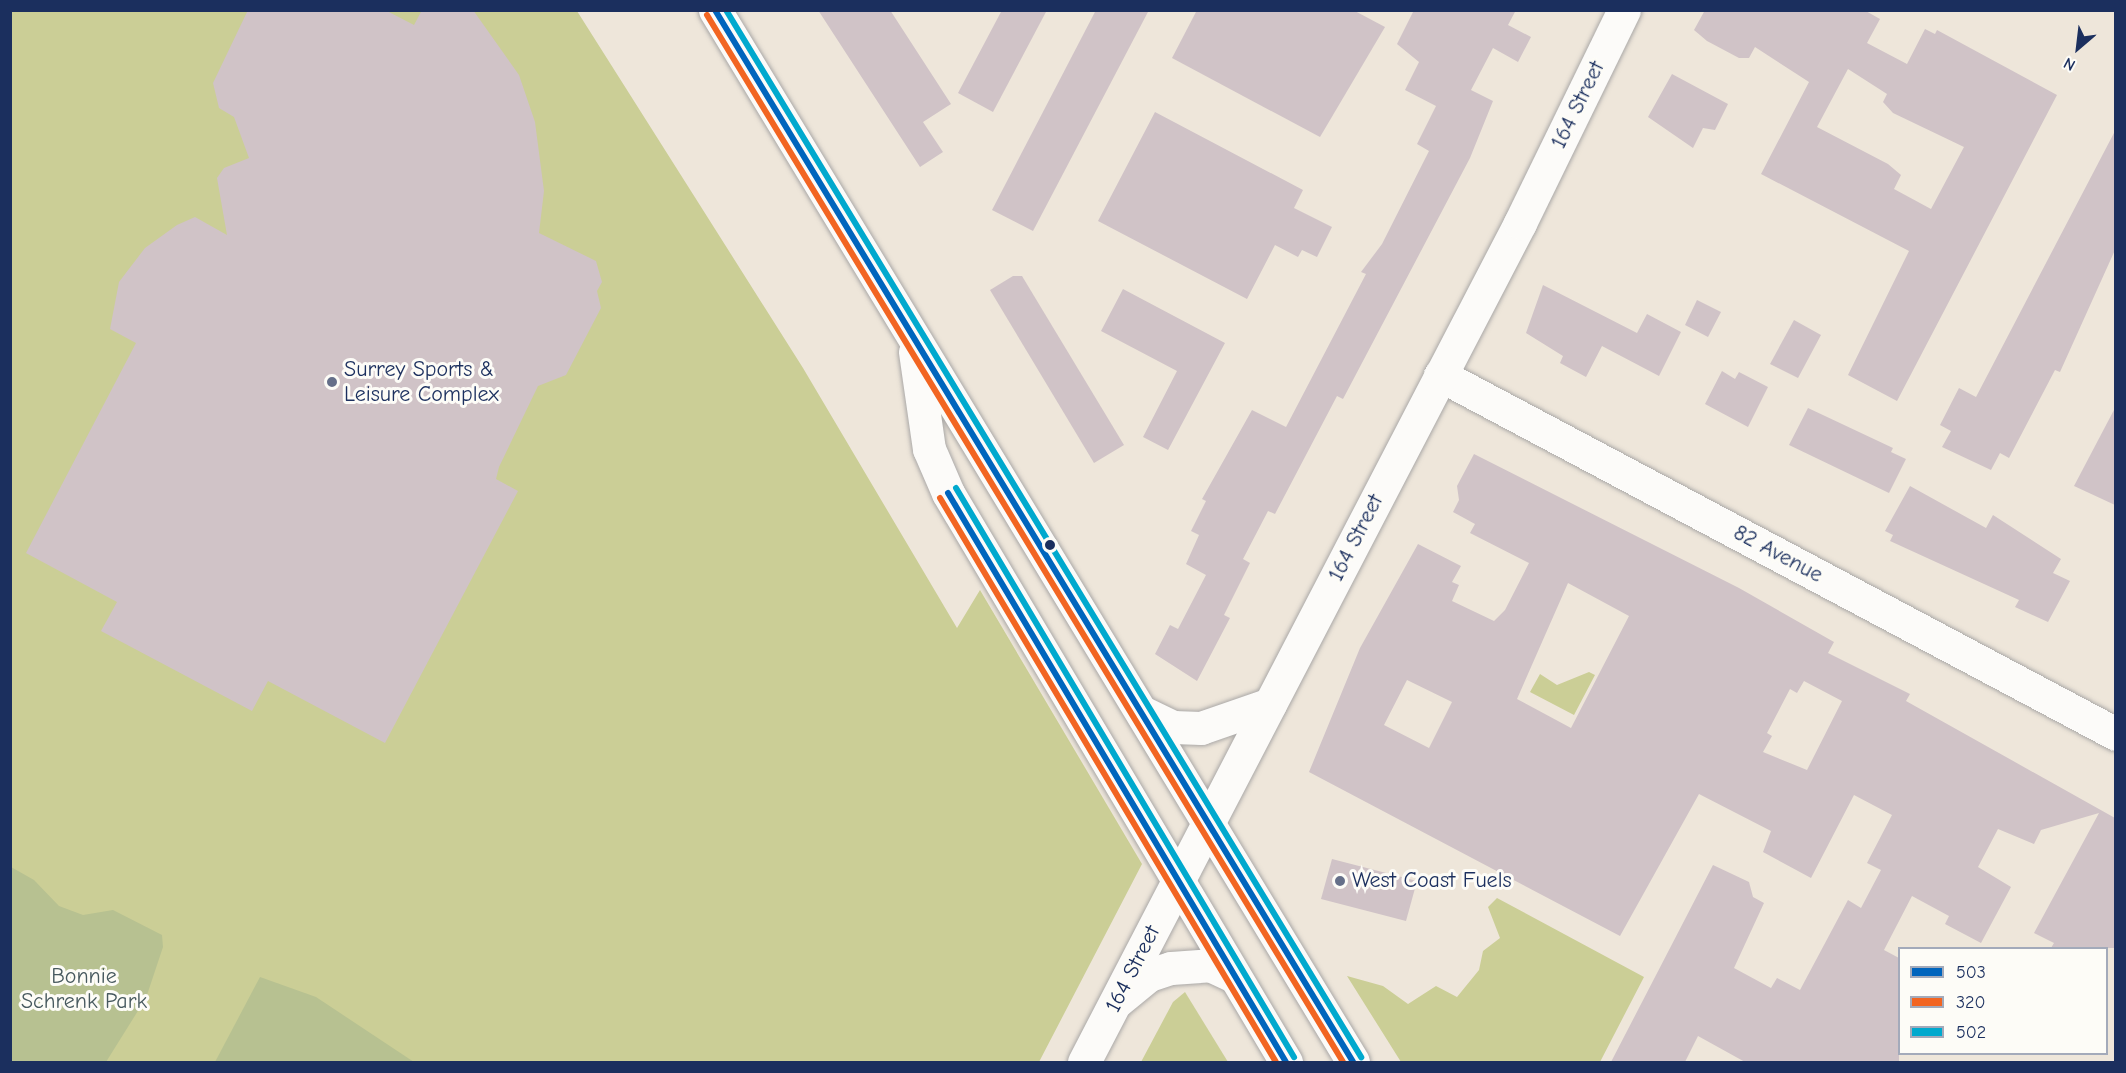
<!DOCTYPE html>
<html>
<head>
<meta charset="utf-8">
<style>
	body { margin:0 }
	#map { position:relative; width:2126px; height:1073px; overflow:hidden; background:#eee6da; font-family:"Comic Neue",sans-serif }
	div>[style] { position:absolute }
	.green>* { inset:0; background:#cbce96 }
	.forest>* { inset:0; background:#b7c191 }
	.building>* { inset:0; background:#d0c3c7 }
	.roads { filter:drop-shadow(0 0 2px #aaa8a7) drop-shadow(0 0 2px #aaa8a7) }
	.tertiary>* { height:33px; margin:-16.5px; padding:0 16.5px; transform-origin:16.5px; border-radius:16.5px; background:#fcfbf9 }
	.primary>* { height:33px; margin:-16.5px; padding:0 16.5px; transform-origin:16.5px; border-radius:16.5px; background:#fcfbf9 }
	.bus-1>* { height:6px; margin:-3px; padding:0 3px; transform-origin:3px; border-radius:3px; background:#0065bd }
	.bus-2>* { height:6px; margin:-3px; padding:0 3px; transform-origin:3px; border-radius:3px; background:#f26522 }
	.bus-3>* { height:6px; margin:-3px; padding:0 3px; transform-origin:3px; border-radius:3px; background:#00a9ce }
	.dots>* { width:16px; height:16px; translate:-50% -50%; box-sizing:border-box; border:3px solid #fdfcf7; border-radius:50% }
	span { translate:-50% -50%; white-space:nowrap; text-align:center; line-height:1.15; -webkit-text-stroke:6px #fdfcf7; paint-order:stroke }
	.street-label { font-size:22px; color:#1b2f5e }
	.poi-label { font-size:22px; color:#1b2f5e }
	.left { translate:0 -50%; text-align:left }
	.park-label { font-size:22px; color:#47595e }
	.frame { position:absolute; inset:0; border:12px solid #1b2f5e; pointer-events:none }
	.legend { position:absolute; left:1898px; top:947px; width:210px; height:108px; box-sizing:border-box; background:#fdfcf7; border:2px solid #a3aaba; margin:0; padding:8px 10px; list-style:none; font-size:18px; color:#1b2f5e }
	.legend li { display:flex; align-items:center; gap:12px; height:30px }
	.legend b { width:30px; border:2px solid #a3aaba }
	.north { position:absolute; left:2048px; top:18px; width:60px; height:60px; -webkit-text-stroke:4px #fdfcf7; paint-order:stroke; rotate:208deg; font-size:16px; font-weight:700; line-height:24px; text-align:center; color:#1b2f5e }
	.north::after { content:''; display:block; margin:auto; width:21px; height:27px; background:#1b2f5e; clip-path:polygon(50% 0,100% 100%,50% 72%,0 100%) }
</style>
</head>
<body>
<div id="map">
	<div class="green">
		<i style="clip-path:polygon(10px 11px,577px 11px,803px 368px,957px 628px,980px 590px,1142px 864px,1039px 1062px,11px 1062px)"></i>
		<i style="clip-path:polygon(1589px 672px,1595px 675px,1574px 715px,1530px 692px,1540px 674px,1557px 685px)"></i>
		<i style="clip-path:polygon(1497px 898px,1644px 977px,1600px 1062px,1401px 1062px,1347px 976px,1383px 986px,1408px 1004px,1436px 986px,1457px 997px,1479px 970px,1483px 951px,1500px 938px,1488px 907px)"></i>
		<i style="clip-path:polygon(1185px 992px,1228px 1062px,1141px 1062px,1173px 1002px)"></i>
	</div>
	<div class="forest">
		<i style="clip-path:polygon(11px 867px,34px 880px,59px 906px,83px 915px,113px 910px,162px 935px,163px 947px,146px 998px,106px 1062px,11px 1062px)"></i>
		<i style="clip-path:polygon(260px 977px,316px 997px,414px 1062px,215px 1062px)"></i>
	</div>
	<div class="building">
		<i style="clip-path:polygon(248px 10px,385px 10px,414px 25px,422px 10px,473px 10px,519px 75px,535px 122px,544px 191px,539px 233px,596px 261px,602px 282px,597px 291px,601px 308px,566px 375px,538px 386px,499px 467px,496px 479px,518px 491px,385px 743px,268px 681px,252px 711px,101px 631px,117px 602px,26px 553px,136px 343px,110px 329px,119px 282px,145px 248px,177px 225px,195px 217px,227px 235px,217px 178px,224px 168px,249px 158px,234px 117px,219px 108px,213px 83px)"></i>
		<i style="clip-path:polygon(818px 10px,890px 10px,951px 104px,923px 122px,943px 152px,920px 167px)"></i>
		<i style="clip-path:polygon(1002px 10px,1047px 10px,993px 112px,958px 93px)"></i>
		<i style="clip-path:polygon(1096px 10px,1149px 10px,1033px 231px,992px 210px)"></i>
		<i style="clip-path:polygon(1197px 10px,1353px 10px,1385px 27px,1320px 137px,1172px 58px)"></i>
		<i style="clip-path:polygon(1414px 10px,1516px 10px,1508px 25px,1531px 37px,1518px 62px,1493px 48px,1471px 90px,1493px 101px,1470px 158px,1343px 399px,1337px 396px,1275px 514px,1268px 511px,1243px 559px,1250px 563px,1224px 615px,1230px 618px,1197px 681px,1155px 654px,1170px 625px,1178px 629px,1206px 575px,1186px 564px,1199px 535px,1191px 531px,1206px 501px,1202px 499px,1252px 410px,1286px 427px,1366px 274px,1361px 272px,1382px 244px,1429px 151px,1417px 144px,1436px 106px,1405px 90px,1419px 62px,1397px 44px)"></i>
		<i style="clip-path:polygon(evenodd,1705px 10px,1864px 10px,1880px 19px,1867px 43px,1907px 64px,1925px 29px,1935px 34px,1937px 30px,2057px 95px,1897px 401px,1848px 375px,1909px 251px,1761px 174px,1809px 82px,1755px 47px,1749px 58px,1739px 58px,1707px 41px,1694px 30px,1705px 10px,1848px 69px,1887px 94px,1883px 102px,1893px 113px,1964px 147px,1931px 209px,1894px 189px,1901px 175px,1888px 164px,1817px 127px,1848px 69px)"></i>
		<i style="clip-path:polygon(1672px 74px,1728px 104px,1715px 130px,1703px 128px,1693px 148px,1648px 117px)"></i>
		<i style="clip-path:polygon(1155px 112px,1303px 190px,1294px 208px,1332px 227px,1317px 257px,1302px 250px,1298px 257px,1275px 245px,1247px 299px,1098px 221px)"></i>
		<i style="clip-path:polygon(2115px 131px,2115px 250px,2060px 372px,2055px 370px,2009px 458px,2000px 453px,1991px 470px,1942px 447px,1951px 431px,1940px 425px,1959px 388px,1976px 397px)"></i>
		<i style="clip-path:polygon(1013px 276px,1022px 276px,1124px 445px,1094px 463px,990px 290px)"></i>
		<i style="clip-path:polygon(1543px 285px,1637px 333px,1647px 314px,1681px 332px,1659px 376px,1602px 346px,1586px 377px,1560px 363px,1563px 356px,1526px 333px)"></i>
		<i style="clip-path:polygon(1123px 289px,1225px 343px,1168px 450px,1143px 437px,1177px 371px,1101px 331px)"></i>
		<i style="clip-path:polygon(1697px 300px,1721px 312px,1708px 337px,1685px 325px)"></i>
		<i style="clip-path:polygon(1794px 320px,1821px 335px,1798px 378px,1770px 364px)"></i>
		<i style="clip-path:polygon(1722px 371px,1735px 379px,1739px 372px,1768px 387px,1748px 427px,1705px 404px)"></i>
		<i style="clip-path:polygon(1808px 408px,1893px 448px,1891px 452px,1906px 459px,1889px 493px,1789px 445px)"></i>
		<i style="clip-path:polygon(2115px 408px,2115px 505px,2074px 486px)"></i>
		<i style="clip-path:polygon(evenodd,1474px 454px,1739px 588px,1834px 642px,1828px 653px,1910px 694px,1906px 701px,2115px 818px,2115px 948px,2051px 948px,2054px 943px,2034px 933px,2099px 813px,2041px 830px,2034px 844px,1998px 829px,1978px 867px,2011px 887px,1981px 943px,1945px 924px,1949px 916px,1912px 896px,1884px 950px,1899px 958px,1899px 1062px,1745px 1062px,1698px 1036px,1685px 1062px,1611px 1062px,1713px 865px,1749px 882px,1753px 897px,1764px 903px,1734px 968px,1771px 988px,1777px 978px,1800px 990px,1848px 900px,1861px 908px,1881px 870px,1867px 863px,1892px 815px,1854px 795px,1811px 878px,1763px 852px,1771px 831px,1699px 794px,1620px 936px,1309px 772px,1360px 648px,1418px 544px,1461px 566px,1452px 582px,1459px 585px,1452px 601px,1494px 621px,1505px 610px,1529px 563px,1470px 533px,1475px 524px,1453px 512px,1459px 500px,1457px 486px,1474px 454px,1568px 583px,1629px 616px,1571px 728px,1517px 699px,1568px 583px,1474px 454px,1407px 680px,1452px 702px,1429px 748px,1384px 725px,1407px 680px,1474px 454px,1804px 681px,1842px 701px,1807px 770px,1763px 752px,1772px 736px,1767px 733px,1790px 689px,1797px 693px,1804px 681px)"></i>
		<i style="clip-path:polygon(1910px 486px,1986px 528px,1993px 515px,2061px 559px,2053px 573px,2070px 581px,2048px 622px,2015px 607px,2019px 600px,1890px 541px,1893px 535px,1885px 531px)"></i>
		<i style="clip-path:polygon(1332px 859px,1417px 881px,1406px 921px,1321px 899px)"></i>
	</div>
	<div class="roads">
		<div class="tertiary">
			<i style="left:1440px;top:375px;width:765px;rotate:27.97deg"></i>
			<i style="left:1084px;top:1062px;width:946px;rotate:-62.54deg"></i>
			<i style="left:1520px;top:223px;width:237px;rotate:-64deg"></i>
		</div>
		<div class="primary">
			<i style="left:715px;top:10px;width:1230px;rotate:58.76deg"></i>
			<i style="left:915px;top:352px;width:98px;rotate:81.8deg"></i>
			<i style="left:929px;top:449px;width:48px;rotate:66.6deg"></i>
			<i style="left:948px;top:493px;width:662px;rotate:59.29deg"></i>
			<i style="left:1142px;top:712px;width:34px;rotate:26deg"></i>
			<i style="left:1173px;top:727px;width:28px;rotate:2deg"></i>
			<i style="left:1201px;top:728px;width:73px;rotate:-19.2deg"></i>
			<i style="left:1116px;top:1002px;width:43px;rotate:-39.3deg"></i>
			<i style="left:1149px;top:975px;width:23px;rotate:-18deg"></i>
			<i style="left:1171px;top:968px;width:39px;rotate:-4deg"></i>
			<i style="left:1210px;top:965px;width:26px;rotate:25deg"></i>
		</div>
	</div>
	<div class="bus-1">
		<i style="left:715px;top:10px;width:1230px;rotate:58.76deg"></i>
		<i style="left:948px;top:493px;width:662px;rotate:59.29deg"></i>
	</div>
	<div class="bus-2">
		<i style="left:707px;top:15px;width:1225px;rotate:58.72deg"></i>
		<i style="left:940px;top:498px;width:656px;rotate:59.22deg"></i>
	</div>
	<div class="bus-3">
		<i style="left:726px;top:10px;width:1225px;rotate:58.76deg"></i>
		<i style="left:956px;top:488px;width:662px;rotate:59.29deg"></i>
	</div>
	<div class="dots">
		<i style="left:332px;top:382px;background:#656f89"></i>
		<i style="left:1050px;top:545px;background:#1b2f5e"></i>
		<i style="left:1340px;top:881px;background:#656f89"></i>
	</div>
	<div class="street-label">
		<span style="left:1578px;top:105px;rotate:-64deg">164 Street</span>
		<span style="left:1356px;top:538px;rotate:-63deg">164 Street</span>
		<span style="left:1778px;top:554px;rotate:28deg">82 Avenue</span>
		<span style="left:1133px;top:969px;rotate:-63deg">164 Street</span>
	</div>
	<div class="poi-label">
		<span class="left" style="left:344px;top:382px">Surrey Sports &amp;<br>Leisure Complex</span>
		<span class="left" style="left:1352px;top:881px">West Coast Fuels</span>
	</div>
	<div class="park-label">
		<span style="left:84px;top:989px">Bonnie<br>Schrenk Park</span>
	</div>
	<div class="frame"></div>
	<ul class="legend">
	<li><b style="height:8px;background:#0065bd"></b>503</li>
	<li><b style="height:8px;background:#f26522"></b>320</li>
	<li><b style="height:8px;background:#00a9ce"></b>502</li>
	</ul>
	<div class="north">N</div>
</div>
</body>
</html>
